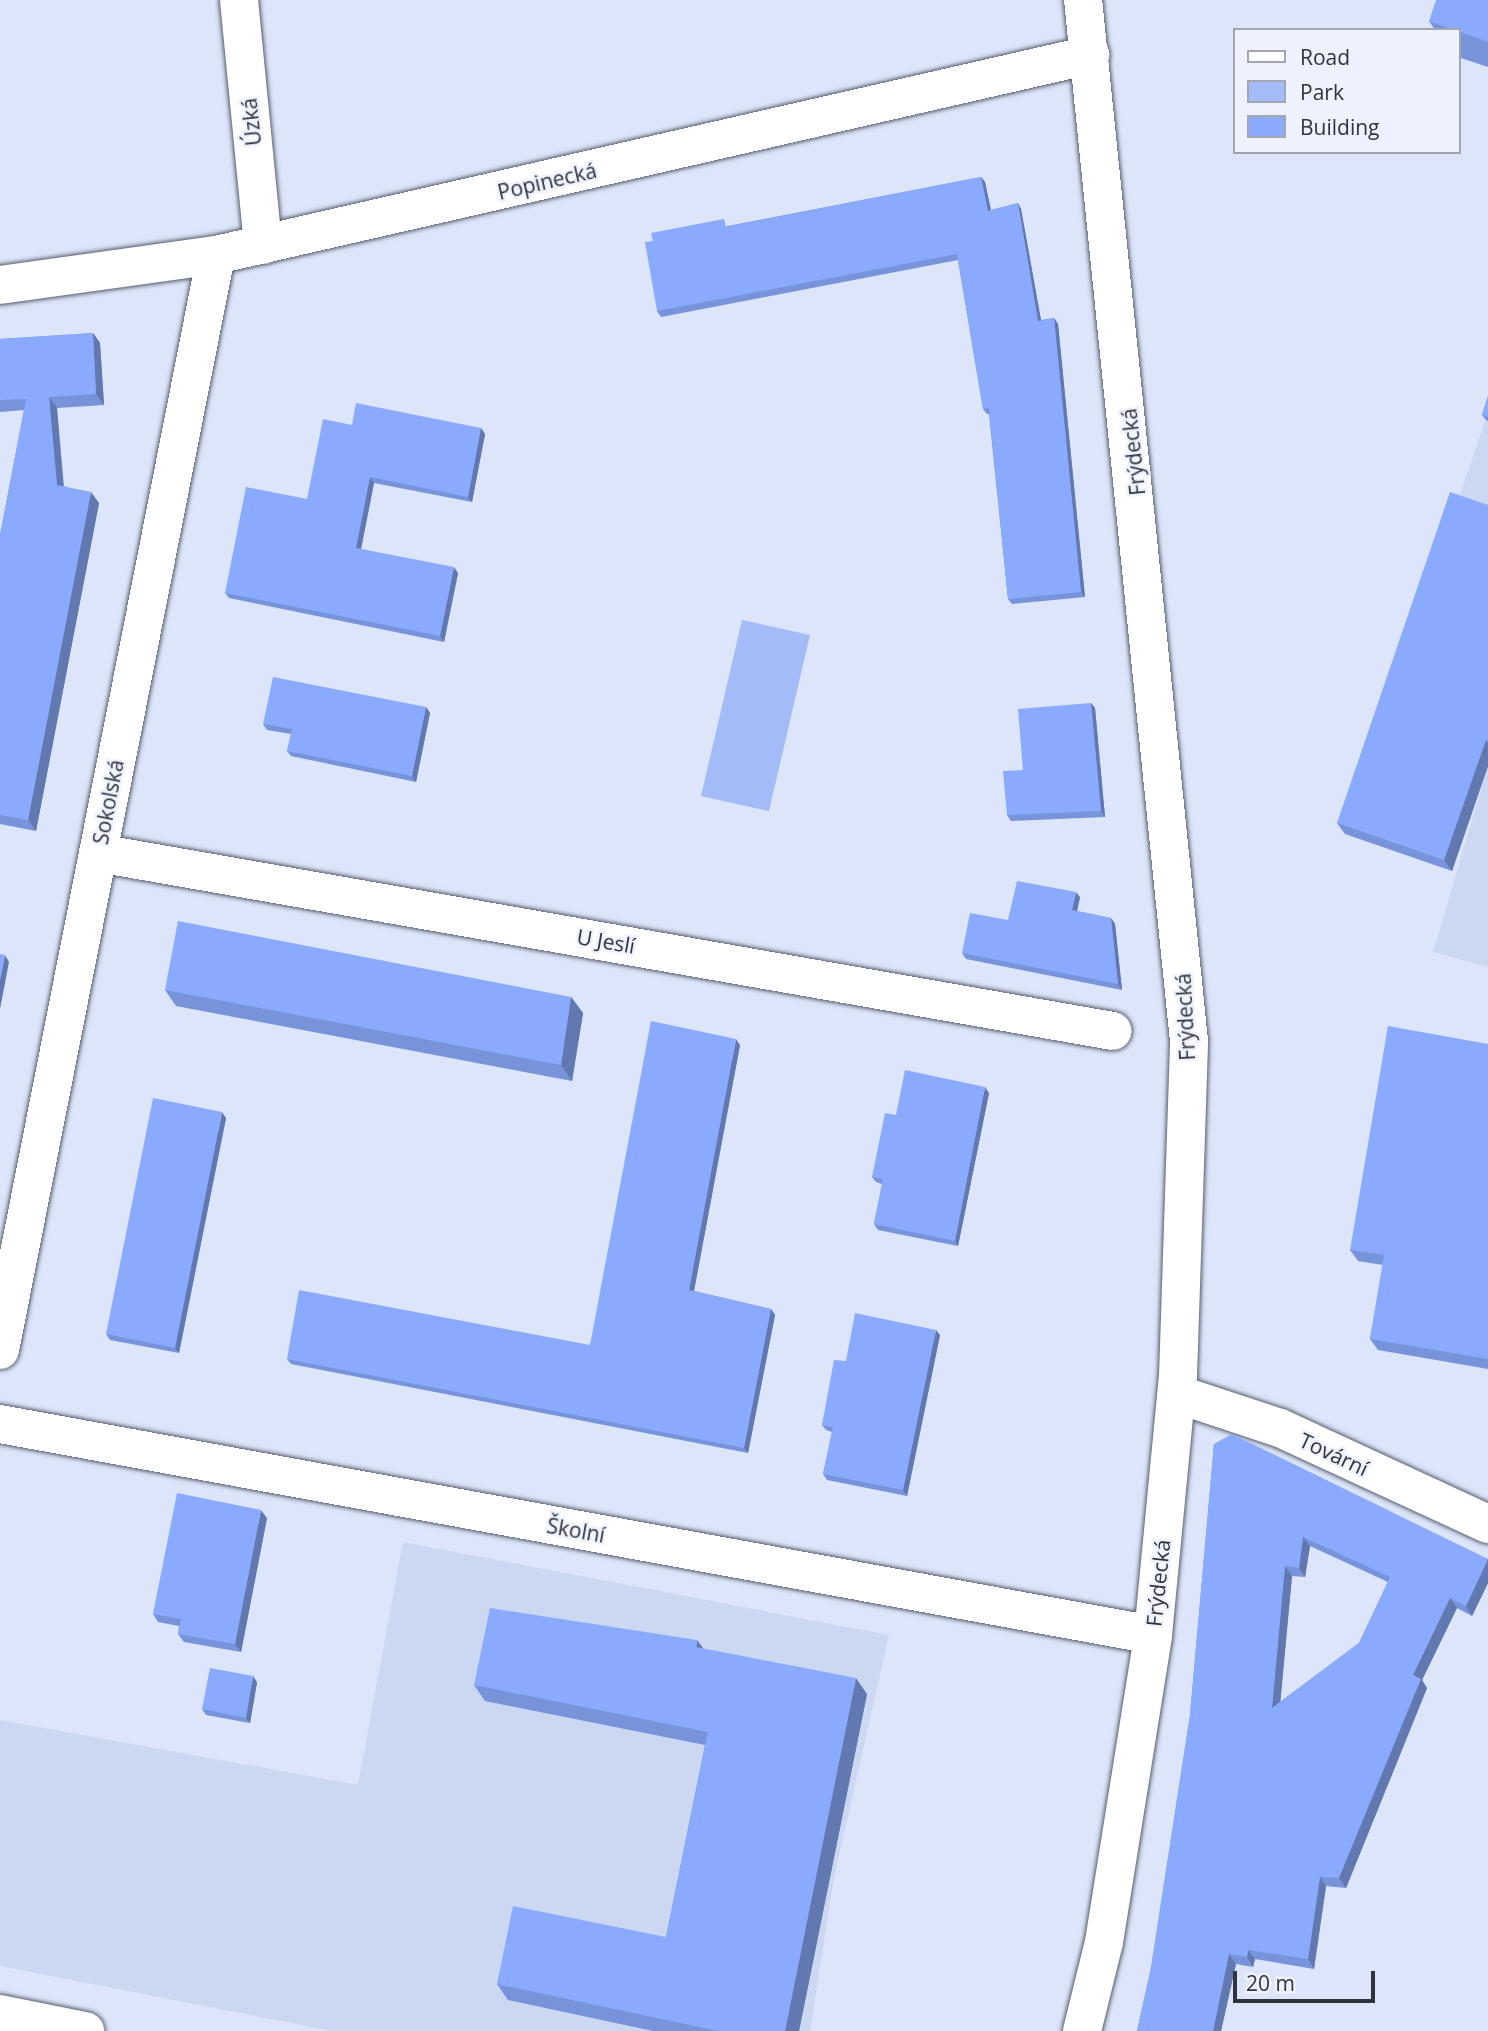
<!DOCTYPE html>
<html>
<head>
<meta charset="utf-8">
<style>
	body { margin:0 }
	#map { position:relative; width:1488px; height:2031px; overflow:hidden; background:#dce5f9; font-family:"Open Sans",sans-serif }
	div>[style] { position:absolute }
	.built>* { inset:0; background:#ccd8f2 }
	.green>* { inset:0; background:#a3bcf8 }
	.roads { filter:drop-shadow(0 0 2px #565d6e) drop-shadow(0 0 2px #565d6e) }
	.minor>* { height:38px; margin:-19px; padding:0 19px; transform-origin:19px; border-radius:19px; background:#fff }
	.secondary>* { height:38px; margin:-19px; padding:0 19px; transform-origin:19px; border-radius:19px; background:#fff }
	.wall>* { inset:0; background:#7793da }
	.shaded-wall>* { inset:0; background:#6178b1 }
	.building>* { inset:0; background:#8aabfd }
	span { translate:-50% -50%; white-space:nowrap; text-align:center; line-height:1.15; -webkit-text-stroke:5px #edf2fe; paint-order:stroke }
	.street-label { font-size:21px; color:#30333b }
	.legend { position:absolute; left:1233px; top:28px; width:228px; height:126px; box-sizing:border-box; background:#edf2fe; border:2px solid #a1a6b0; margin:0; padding:9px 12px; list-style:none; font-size:21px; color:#30333b }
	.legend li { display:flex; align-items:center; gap:14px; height:35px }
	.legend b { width:35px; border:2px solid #a1a6b0 }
	.scale { position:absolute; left:1233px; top:1971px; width:142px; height:32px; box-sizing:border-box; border:4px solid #30333b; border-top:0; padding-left:9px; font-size:21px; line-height:24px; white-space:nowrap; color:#30333b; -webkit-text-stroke:5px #edf2fe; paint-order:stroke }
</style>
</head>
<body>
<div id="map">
	<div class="built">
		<i style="clip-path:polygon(1488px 413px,1488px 513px,1457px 503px)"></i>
		<i style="clip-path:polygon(1488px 766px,1488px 967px,1433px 952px)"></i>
		<i style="clip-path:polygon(403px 1542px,889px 1635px,834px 1878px,810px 2031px,332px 2031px,0 1966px,0 1720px,358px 1785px)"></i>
	</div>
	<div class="green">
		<i style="clip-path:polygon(742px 620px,810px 635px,769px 811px,701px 796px)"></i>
	</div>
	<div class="roads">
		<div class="minor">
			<i style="left:239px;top:0;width:246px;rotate:84.4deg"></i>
			<i style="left:0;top:285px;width:218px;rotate:-7.9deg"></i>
			<i style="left:216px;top:255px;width:897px;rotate:-12.89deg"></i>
			<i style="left:98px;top:853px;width:1030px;rotate:9.95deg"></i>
			<i style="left:0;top:1350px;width:1116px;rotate:-78.84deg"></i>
			<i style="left:1177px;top:1394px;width:108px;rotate:18.3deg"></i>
			<i style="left:1280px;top:1428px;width:229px;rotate:24.8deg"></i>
			<i style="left:0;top:1424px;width:1172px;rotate:10.37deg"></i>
			<i style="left:0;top:2014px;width:87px;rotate:11.3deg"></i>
		</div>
		<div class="secondary">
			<i style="left:1082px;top:2031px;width:92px;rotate:-76.1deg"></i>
			<i style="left:1104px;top:1942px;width:311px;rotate:-80.9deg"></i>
			<i style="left:1153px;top:1635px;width:260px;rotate:-84.5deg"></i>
			<i style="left:1178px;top:1376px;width:335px;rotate:-88.1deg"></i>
			<i style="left:1189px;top:1041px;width:1046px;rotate:-95.81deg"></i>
		</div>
	</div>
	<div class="wall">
		<i style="clip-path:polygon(1488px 0,1488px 67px,1458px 57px,1458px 30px,1435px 30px,1429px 21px)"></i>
		<i style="clip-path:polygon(981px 177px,985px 182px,991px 210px,1018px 203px,1021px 209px,1041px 320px,1054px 318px,1058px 324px,1085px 597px,1012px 604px,1008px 599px,989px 414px,987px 414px,983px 409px,958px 260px,661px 317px,657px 311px,728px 225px,728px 226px)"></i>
		<i style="clip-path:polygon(93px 333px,100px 343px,104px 405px,57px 408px,64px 486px,99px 503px,36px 831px,0 824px,0 535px,24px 410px,0 412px,0 339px)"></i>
		<i style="clip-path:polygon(1488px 396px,1488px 421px,1486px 420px,1482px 415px)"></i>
		<i style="clip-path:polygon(481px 428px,485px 434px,472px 502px,374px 483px,361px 549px,458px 573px,444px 642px,229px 598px,225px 593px,307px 499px)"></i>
		<i style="clip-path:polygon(1488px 505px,1488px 766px,1452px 871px,1345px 834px,1337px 823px)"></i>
		<i style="clip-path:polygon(1091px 703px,1095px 708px,1105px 817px,1011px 821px,1007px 815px)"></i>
		<i style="clip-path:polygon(426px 707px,430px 713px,416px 782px,291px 756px,287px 751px,291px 734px,267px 730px,263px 724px)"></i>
		<i style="clip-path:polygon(1080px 897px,1077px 911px,1111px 918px,1115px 924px,1122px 990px,966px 959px,962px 953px,1008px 920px)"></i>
		<i style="clip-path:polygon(165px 990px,571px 997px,583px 1013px,572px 1081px,176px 1006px)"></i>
		<i style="clip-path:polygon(1488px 1044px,1488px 1369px,1378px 1350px,1370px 1339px,1383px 1265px,1358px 1261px,1350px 1250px)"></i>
		<i style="clip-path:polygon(740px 1045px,694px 1291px,771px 1309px,775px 1315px,748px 1453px,291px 1364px,287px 1359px,590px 1345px)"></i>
		<i style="clip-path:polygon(989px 1093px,958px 1246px,878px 1230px,874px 1224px,882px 1184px,876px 1182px,872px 1177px,896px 1115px)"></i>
		<i style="clip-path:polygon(226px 1118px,179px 1353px,110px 1340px,106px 1334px)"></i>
		<i style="clip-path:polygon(940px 1335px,907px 1496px,827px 1480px,823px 1474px,832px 1432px,826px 1430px,822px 1425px,846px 1361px)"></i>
		<i style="clip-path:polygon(evenodd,1214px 1444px,1488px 1559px,1488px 1583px,1472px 1616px,1457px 1608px,1422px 1680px,1427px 1688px,1346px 1888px,1326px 1886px,1314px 1969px,1255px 1959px,1253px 1967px,1236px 1964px,1221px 2031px,1137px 2031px,1151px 1968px,1190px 1715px,1214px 1444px,1310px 1546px,1388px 1582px,1359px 1643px,1280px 1702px,1292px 1576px,1305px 1577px,1310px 1546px)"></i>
		<i style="clip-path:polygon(267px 1518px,241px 1652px,184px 1642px,178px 1634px,179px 1626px,158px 1622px,153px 1614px)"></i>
		<i style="clip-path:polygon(703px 1649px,867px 1694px,799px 2031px,653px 2031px,508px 2000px,497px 1984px,666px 1937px,705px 1745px,485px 1701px,474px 1685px)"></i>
		<i style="clip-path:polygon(257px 1682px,250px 1723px,206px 1715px,202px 1709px)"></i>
	</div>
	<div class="shaded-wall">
		<i style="clip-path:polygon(981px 177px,985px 182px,992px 216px,988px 211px)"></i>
		<i style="clip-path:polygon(1018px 203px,1021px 209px,1042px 326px,1038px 321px)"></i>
		<i style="clip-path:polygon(1054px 318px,1058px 324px,1085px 597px,1081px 592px)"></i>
		<i style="clip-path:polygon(93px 333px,100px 343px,104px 405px,96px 394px)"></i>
		<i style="clip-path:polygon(49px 397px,57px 408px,64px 496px,57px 485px)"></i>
		<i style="clip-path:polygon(481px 428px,485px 434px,472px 502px,468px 497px)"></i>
		<i style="clip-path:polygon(370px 477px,374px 483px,360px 554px,356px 548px)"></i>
		<i style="clip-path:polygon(91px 492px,99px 503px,36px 831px,28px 820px)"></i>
		<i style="clip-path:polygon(454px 567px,458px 573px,444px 642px,440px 636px)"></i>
		<i style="clip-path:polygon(1091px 703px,1095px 708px,1105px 817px,1101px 811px)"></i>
		<i style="clip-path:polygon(426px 707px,430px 713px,416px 782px,412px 776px)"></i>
		<i style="clip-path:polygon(1486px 740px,1488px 743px,1488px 766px,1452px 871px,1444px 860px)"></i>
		<i style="clip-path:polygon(1076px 892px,1080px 897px,1076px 916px,1072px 910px)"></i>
		<i style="clip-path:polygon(1111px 918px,1115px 924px,1122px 990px,1118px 984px)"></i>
		<i style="clip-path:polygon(5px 955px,9px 962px,0 1009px,0 979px)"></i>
		<i style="clip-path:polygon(571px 997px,583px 1013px,572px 1081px,561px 1065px)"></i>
		<i style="clip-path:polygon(736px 1039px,740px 1045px,693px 1296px,689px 1290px)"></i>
		<i style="clip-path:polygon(985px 1087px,989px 1093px,958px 1246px,955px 1241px)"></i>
		<i style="clip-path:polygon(222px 1112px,226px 1118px,179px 1353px,175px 1348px)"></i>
		<i style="clip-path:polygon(771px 1309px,775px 1315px,748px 1453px,744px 1448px)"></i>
		<i style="clip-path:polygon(936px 1330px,940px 1335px,907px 1496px,903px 1490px)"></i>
		<i style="clip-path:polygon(261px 1510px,267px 1518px,241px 1652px,235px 1644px)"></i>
		<i style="clip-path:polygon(1303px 1537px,1310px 1546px,1305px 1577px,1299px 1568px)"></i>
		<i style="clip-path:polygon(1488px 1559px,1488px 1583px,1472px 1616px,1466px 1606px)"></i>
		<i style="clip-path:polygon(1285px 1566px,1292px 1576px,1279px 1717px,1272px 1708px)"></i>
		<i style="clip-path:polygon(1450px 1598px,1457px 1608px,1422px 1680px,1427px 1688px,1346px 1888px,1339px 1878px,1413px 1675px)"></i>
		<i style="clip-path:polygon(697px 1640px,709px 1656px,696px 1647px)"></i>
		<i style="clip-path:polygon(253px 1676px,257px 1682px,250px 1723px,246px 1718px)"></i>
		<i style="clip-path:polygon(856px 1678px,867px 1694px,799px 2031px,785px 2031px)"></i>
		<i style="clip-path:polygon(1320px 1877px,1326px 1886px,1314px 1969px,1308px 1959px)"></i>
		<i style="clip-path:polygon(1248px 1950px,1255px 1959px,1253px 1967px,1247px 1957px)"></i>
		<i style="clip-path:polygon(1229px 1954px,1236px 1964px,1221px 2031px,1213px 2031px)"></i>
	</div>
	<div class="building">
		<i style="clip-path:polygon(1436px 0,1488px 0,1488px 42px,1458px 31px,1458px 30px,1453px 30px,1429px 21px)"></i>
		<i style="clip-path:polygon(981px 177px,988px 211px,1018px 203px,1038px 321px,1054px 318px,1081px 592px,1008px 599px,989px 408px,983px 409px,957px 254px,657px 311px,645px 242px,653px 241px,651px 233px,724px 219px,726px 227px)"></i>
		<i style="clip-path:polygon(93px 333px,96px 394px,49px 397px,57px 485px,91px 492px,28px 820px,0 815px,0 535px,26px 399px,0 400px,0 339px)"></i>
		<i style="clip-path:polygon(1488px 396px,1488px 417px,1482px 415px)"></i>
		<i style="clip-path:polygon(356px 403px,481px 428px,468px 497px,370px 477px,356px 548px,454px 567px,440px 636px,225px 593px,246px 487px,307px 499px,323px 419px,352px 425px)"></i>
		<i style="clip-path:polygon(1450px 492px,1488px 505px,1488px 741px,1486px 740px,1444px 860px,1337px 823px)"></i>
		<i style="clip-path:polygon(273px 677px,426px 707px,412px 776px,287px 751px,292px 729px,263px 724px)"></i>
		<i style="clip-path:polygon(1091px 703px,1101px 811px,1007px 815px,1003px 771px,1023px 770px,1018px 709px)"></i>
		<i style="clip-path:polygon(1017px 881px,1076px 892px,1072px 910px,1111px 918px,1118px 984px,962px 953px,970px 913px,1008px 920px)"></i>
		<i style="clip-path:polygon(178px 921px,571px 997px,561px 1065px,165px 990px)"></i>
		<i style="clip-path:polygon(0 954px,5px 955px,0 979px)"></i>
		<i style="clip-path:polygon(651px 1021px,736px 1039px,689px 1290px,771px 1309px,744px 1448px,287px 1359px,299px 1290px,590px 1345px)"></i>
		<i style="clip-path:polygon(1388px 1026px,1488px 1044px,1488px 1359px,1370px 1339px,1384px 1255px,1350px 1250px)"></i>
		<i style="clip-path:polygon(905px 1070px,985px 1087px,955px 1241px,874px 1224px,883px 1179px,872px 1177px,885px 1113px,896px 1115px)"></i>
		<i style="clip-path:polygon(153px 1098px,222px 1112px,175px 1348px,106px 1334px)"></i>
		<i style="clip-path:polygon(855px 1313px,936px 1330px,903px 1490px,823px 1474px,833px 1427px,822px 1425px,834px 1360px,846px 1361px)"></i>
		<i style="clip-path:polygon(evenodd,1232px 1434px,1488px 1559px,1466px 1606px,1450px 1598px,1413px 1675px,1421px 1679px,1339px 1878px,1320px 1877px,1308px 1959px,1248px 1950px,1247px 1957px,1229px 1954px,1213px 2031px,1137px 2031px,1151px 1968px,1190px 1715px,1214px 1444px,1232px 1434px,1303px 1537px,1390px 1577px,1359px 1643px,1272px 1708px,1285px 1566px,1299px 1568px,1303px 1537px)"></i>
		<i style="clip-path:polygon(177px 1493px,261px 1510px,235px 1644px,178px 1634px,181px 1619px,153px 1614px)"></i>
		<i style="clip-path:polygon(490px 1608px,697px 1640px,696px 1647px,856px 1678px,785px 2031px,718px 2031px,497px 1984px,513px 1906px,666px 1937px,708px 1732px,474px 1685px)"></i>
		<i style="clip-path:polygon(210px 1668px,253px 1676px,246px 1718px,202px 1709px)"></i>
	</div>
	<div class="street-label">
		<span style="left:251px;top:122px;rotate:-96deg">Úzká</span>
		<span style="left:547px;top:181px;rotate:-13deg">Popinecká</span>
		<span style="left:1133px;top:452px;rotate:-96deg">Frýdecká</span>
		<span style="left:108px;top:802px;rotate:-79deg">Sokolská</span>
		<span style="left:606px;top:941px;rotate:10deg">U Jeslí</span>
		<span style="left:1185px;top:1017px;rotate:-93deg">Frýdecká</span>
		<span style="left:1334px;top:1454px;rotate:25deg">Tovární</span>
		<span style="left:576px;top:1530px;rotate:10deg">Školní</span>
		<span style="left:1158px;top:1583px;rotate:-84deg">Frýdecká</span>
	</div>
	<ul class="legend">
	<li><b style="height:9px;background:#fff"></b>Road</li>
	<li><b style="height:19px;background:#a3bcf8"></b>Park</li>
	<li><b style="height:19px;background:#8aabfd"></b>Building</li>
	</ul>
	<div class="scale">20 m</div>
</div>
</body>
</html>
